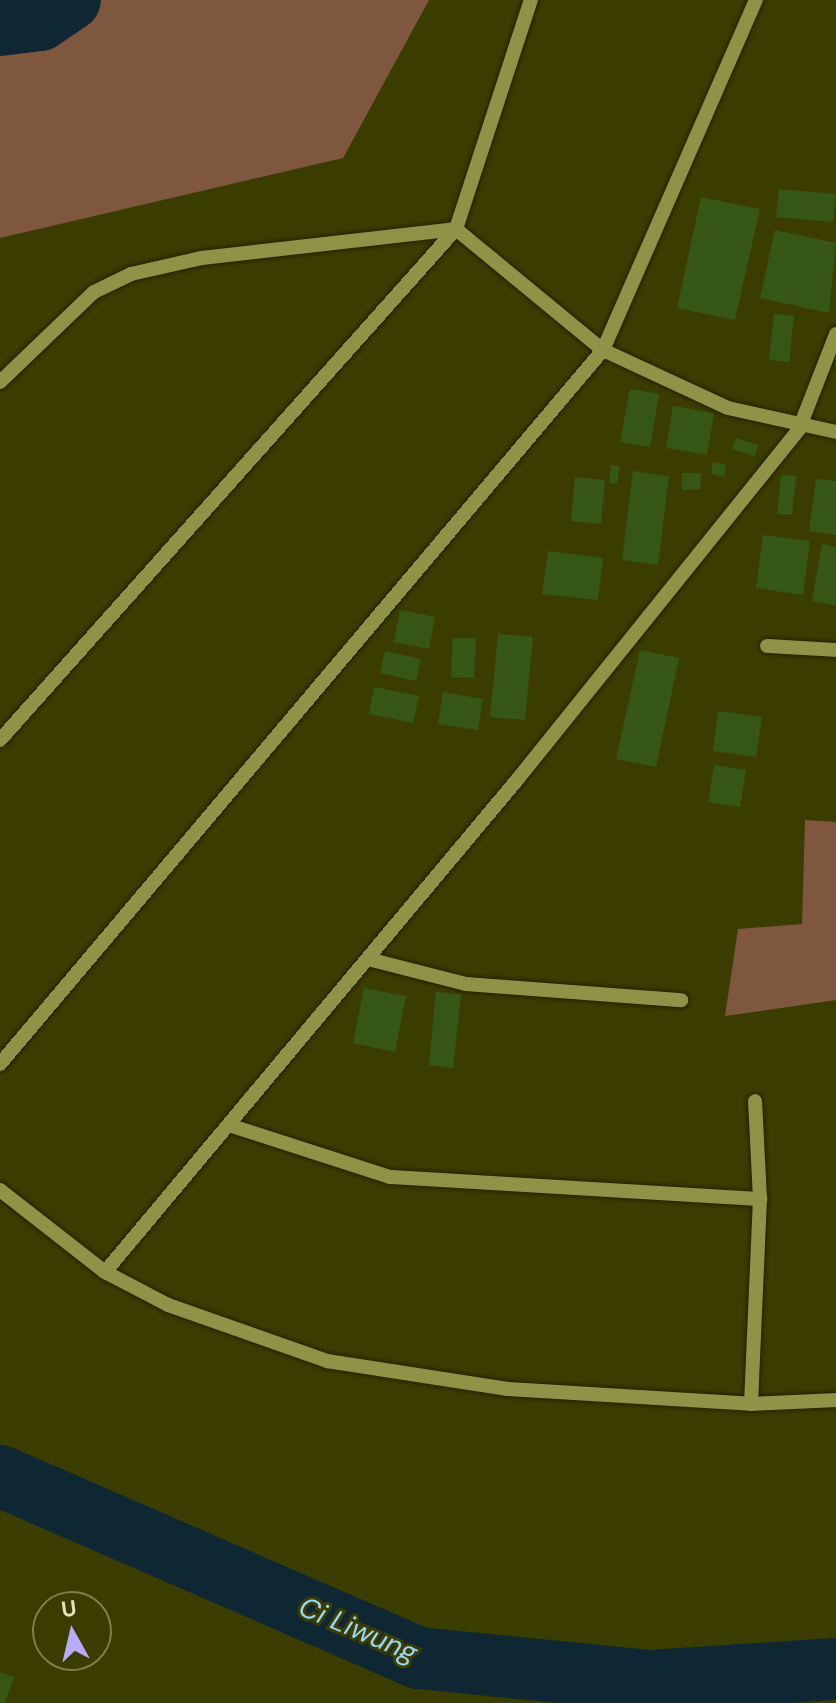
<!DOCTYPE html>
<html>
<head>
<meta charset="utf-8">
<style>
	body { margin:0 }
	#map { position:relative; width:836px; height:1703px; overflow:hidden; background:#3b3d00; font-family:"DM Sans",sans-serif }
	div>[style] { position:absolute }
	.green>* { inset:0; background:#7f573f }
	.river>* { height:62px; margin:-31px; padding:0 31px; transform-origin:31px; border-radius:31px; background:#0e2733 }
	.building>* { inset:0; background:#365615 }
	.roads { filter:drop-shadow(0 0 2px #222300) drop-shadow(0 0 2px #222300) }
	.minor>* { height:14px; margin:-7px; padding:0 7px; transform-origin:7px; border-radius:7px; background:#8e9348 }
	span { translate:-50% -50%; white-space:nowrap; text-align:center; line-height:1.15; -webkit-text-stroke:6px #3b3d00; paint-order:stroke }
	.water-label { font-size:28px; color:#9cd7f6; font-style:italic }
	.north { position:absolute; left:32px; top:1591px; width:80px; height:80px; box-sizing:border-box; background:#3b3d00; border:2px solid #7d7f4c; border-radius:50%; rotate:352deg; font-size:22px; font-weight:700; line-height:32px; text-align:center; color:#dfe3bd }
	.north::after { content:''; display:block; margin:auto; width:28px; height:36px; background:#b9abf7; clip-path:polygon(50% 0,100% 100%,50% 72%,0 100%) }
</style>
</head>
<body>
<div id="map">
	<div class="green">
		<i style="clip-path:polygon(0 0,429px 0,343px 158px,0 238px)"></i>
		<i style="clip-path:polygon(805px 820px,836px 822px,836px 1000px,725px 1016px,738px 929px,802px 924px)"></i>
	</div>
	<div class="river">
		<i style="left:0;top:25px;width:40px;rotate:-7.1deg"></i>
		<i style="left:40px;top:20px;width:36px;rotate:-34deg"></i>
		<i style="left:0;top:1476px;width:457px;rotate:23.5deg"></i>
		<i style="left:419px;top:1658px;width:232px;rotate:5.7deg"></i>
		<i style="left:650px;top:1681px;width:186px;rotate:-3.7deg"></i>
	</div>
	<div class="building">
		<i style="clip-path:polygon(779px 189px,836px 194px,833px 222px,776px 217px)"></i>
		<i style="clip-path:polygon(701px 197px,760px 209px,735px 320px,677px 308px)"></i>
		<i style="clip-path:polygon(775px 230px,836px 243px,829px 313px,760px 298px)"></i>
		<i style="clip-path:polygon(774px 314px,794px 316px,789px 362px,769px 360px)"></i>
		<i style="clip-path:polygon(630px 389px,659px 394px,650px 447px,620px 442px)"></i>
		<i style="clip-path:polygon(673px 406px,714px 413px,707px 455px,666px 448px)"></i>
		<i style="clip-path:polygon(736px 438px,758px 445px,755px 456px,732px 449px)"></i>
		<i style="clip-path:polygon(713px 462px,726px 465px,724px 477px,711px 474px)"></i>
		<i style="clip-path:polygon(611px 465px,620px 466px,617px 484px,609px 483px)"></i>
		<i style="clip-path:polygon(633px 471px,669px 476px,658px 565px,622px 560px)"></i>
		<i style="clip-path:polygon(682px 473px,701px 473px,700px 489px,682px 490px)"></i>
		<i style="clip-path:polygon(781px 475px,796px 476px,792px 515px,777px 514px)"></i>
		<i style="clip-path:polygon(575px 477px,605px 480px,601px 524px,571px 521px)"></i>
		<i style="clip-path:polygon(816px 479px,836px 481px,836px 535px,809px 531px)"></i>
		<i style="clip-path:polygon(763px 535px,810px 541px,803px 595px,756px 588px)"></i>
		<i style="clip-path:polygon(822px 544px,836px 547px,836px 605px,812px 601px)"></i>
		<i style="clip-path:polygon(548px 551px,603px 558px,598px 600px,542px 594px)"></i>
		<i style="clip-path:polygon(400px 610px,435px 617px,429px 649px,394px 642px)"></i>
		<i style="clip-path:polygon(498px 634px,533px 637px,525px 720px,490px 717px)"></i>
		<i style="clip-path:polygon(453px 638px,476px 638px,474px 678px,451px 677px)"></i>
		<i style="clip-path:polygon(640px 650px,679px 658px,656px 767px,616px 759px)"></i>
		<i style="clip-path:polygon(385px 651px,421px 659px,416px 681px,380px 673px)"></i>
		<i style="clip-path:polygon(374px 687px,419px 696px,413px 723px,369px 714px)"></i>
		<i style="clip-path:polygon(443px 692px,483px 699px,478px 730px,438px 724px)"></i>
		<i style="clip-path:polygon(718px 711px,762px 717px,756px 757px,713px 751px)"></i>
		<i style="clip-path:polygon(714px 765px,746px 770px,740px 807px,708px 802px)"></i>
		<i style="clip-path:polygon(364px 988px,406px 996px,395px 1052px,353px 1043px)"></i>
		<i style="clip-path:polygon(436px 992px,461px 994px,453px 1068px,429px 1065px)"></i>
		<i style="clip-path:polygon(0 1672px,14px 1677px,5px 1703px,0 1703px)"></i>
	</div>
	<div class="roads">
		<div class="minor">
			<i style="left:0;top:382px;width:130px;rotate:-43.8deg"></i>
			<i style="left:94px;top:292px;width:41px;rotate:-25.9deg"></i>
			<i style="left:131px;top:274px;width:73px;rotate:-12.7deg"></i>
			<i style="left:202px;top:258px;width:256px;rotate:-6.5deg"></i>
			<i style="left:456px;top:229px;width:241px;rotate:-71.9deg"></i>
			<i style="left:767px;top:646px;width:69px;rotate:3.3deg"></i>
			<i style="left:0;top:740px;width:685px;rotate:-48.26deg"></i>
			<i style="left:456px;top:229px;width:190px;rotate:39.5deg"></i>
			<i style="left:603px;top:350px;width:138px;rotate:24.9deg"></i>
			<i style="left:728px;top:408px;width:111px;rotate:12.5deg"></i>
			<i style="left:368px;top:959px;width:101px;rotate:14.3deg"></i>
			<i style="left:466px;top:984px;width:216px;rotate:4.3deg"></i>
			<i style="left:0;top:1064px;width:935px;rotate:-49.82deg"></i>
			<i style="left:603px;top:350px;width:382px;rotate:-66.4deg"></i>
			<i style="left:232px;top:1126px;width:166px;rotate:17.9deg"></i>
			<i style="left:390px;top:1177px;width:371px;rotate:3.4deg"></i>
			<i style="left:0;top:1190px;width:133px;rotate:38deg"></i>
			<i style="left:105px;top:1272px;width:71px;rotate:27.6deg"></i>
			<i style="left:168px;top:1305px;width:169px;rotate:19.4deg"></i>
			<i style="left:327px;top:1361px;width:183px;rotate:8.8deg"></i>
			<i style="left:508px;top:1389px;width:243px;rotate:3.5deg"></i>
			<i style="left:751px;top:1404px;width:205px;rotate:-87.5deg"></i>
			<i style="left:760px;top:1199px;width:98px;rotate:-92.9deg"></i>
			<i style="left:105px;top:1272px;width:642px;rotate:-50.06deg"></i>
			<i style="left:517px;top:780px;width:450px;rotate:-51.2deg"></i>
			<i style="left:799px;top:429px;width:102px;rotate:-68.7deg"></i>
			<i style="left:751px;top:1404px;width:85px;rotate:-2.7deg"></i>
		</div>
	</div>
	<div class="water-label">
		<span style="left:358px;top:1630px;rotate:23deg">Ci Liwung</span>
	</div>
	<div class="north">U</div>
</div>
</body>
</html>
